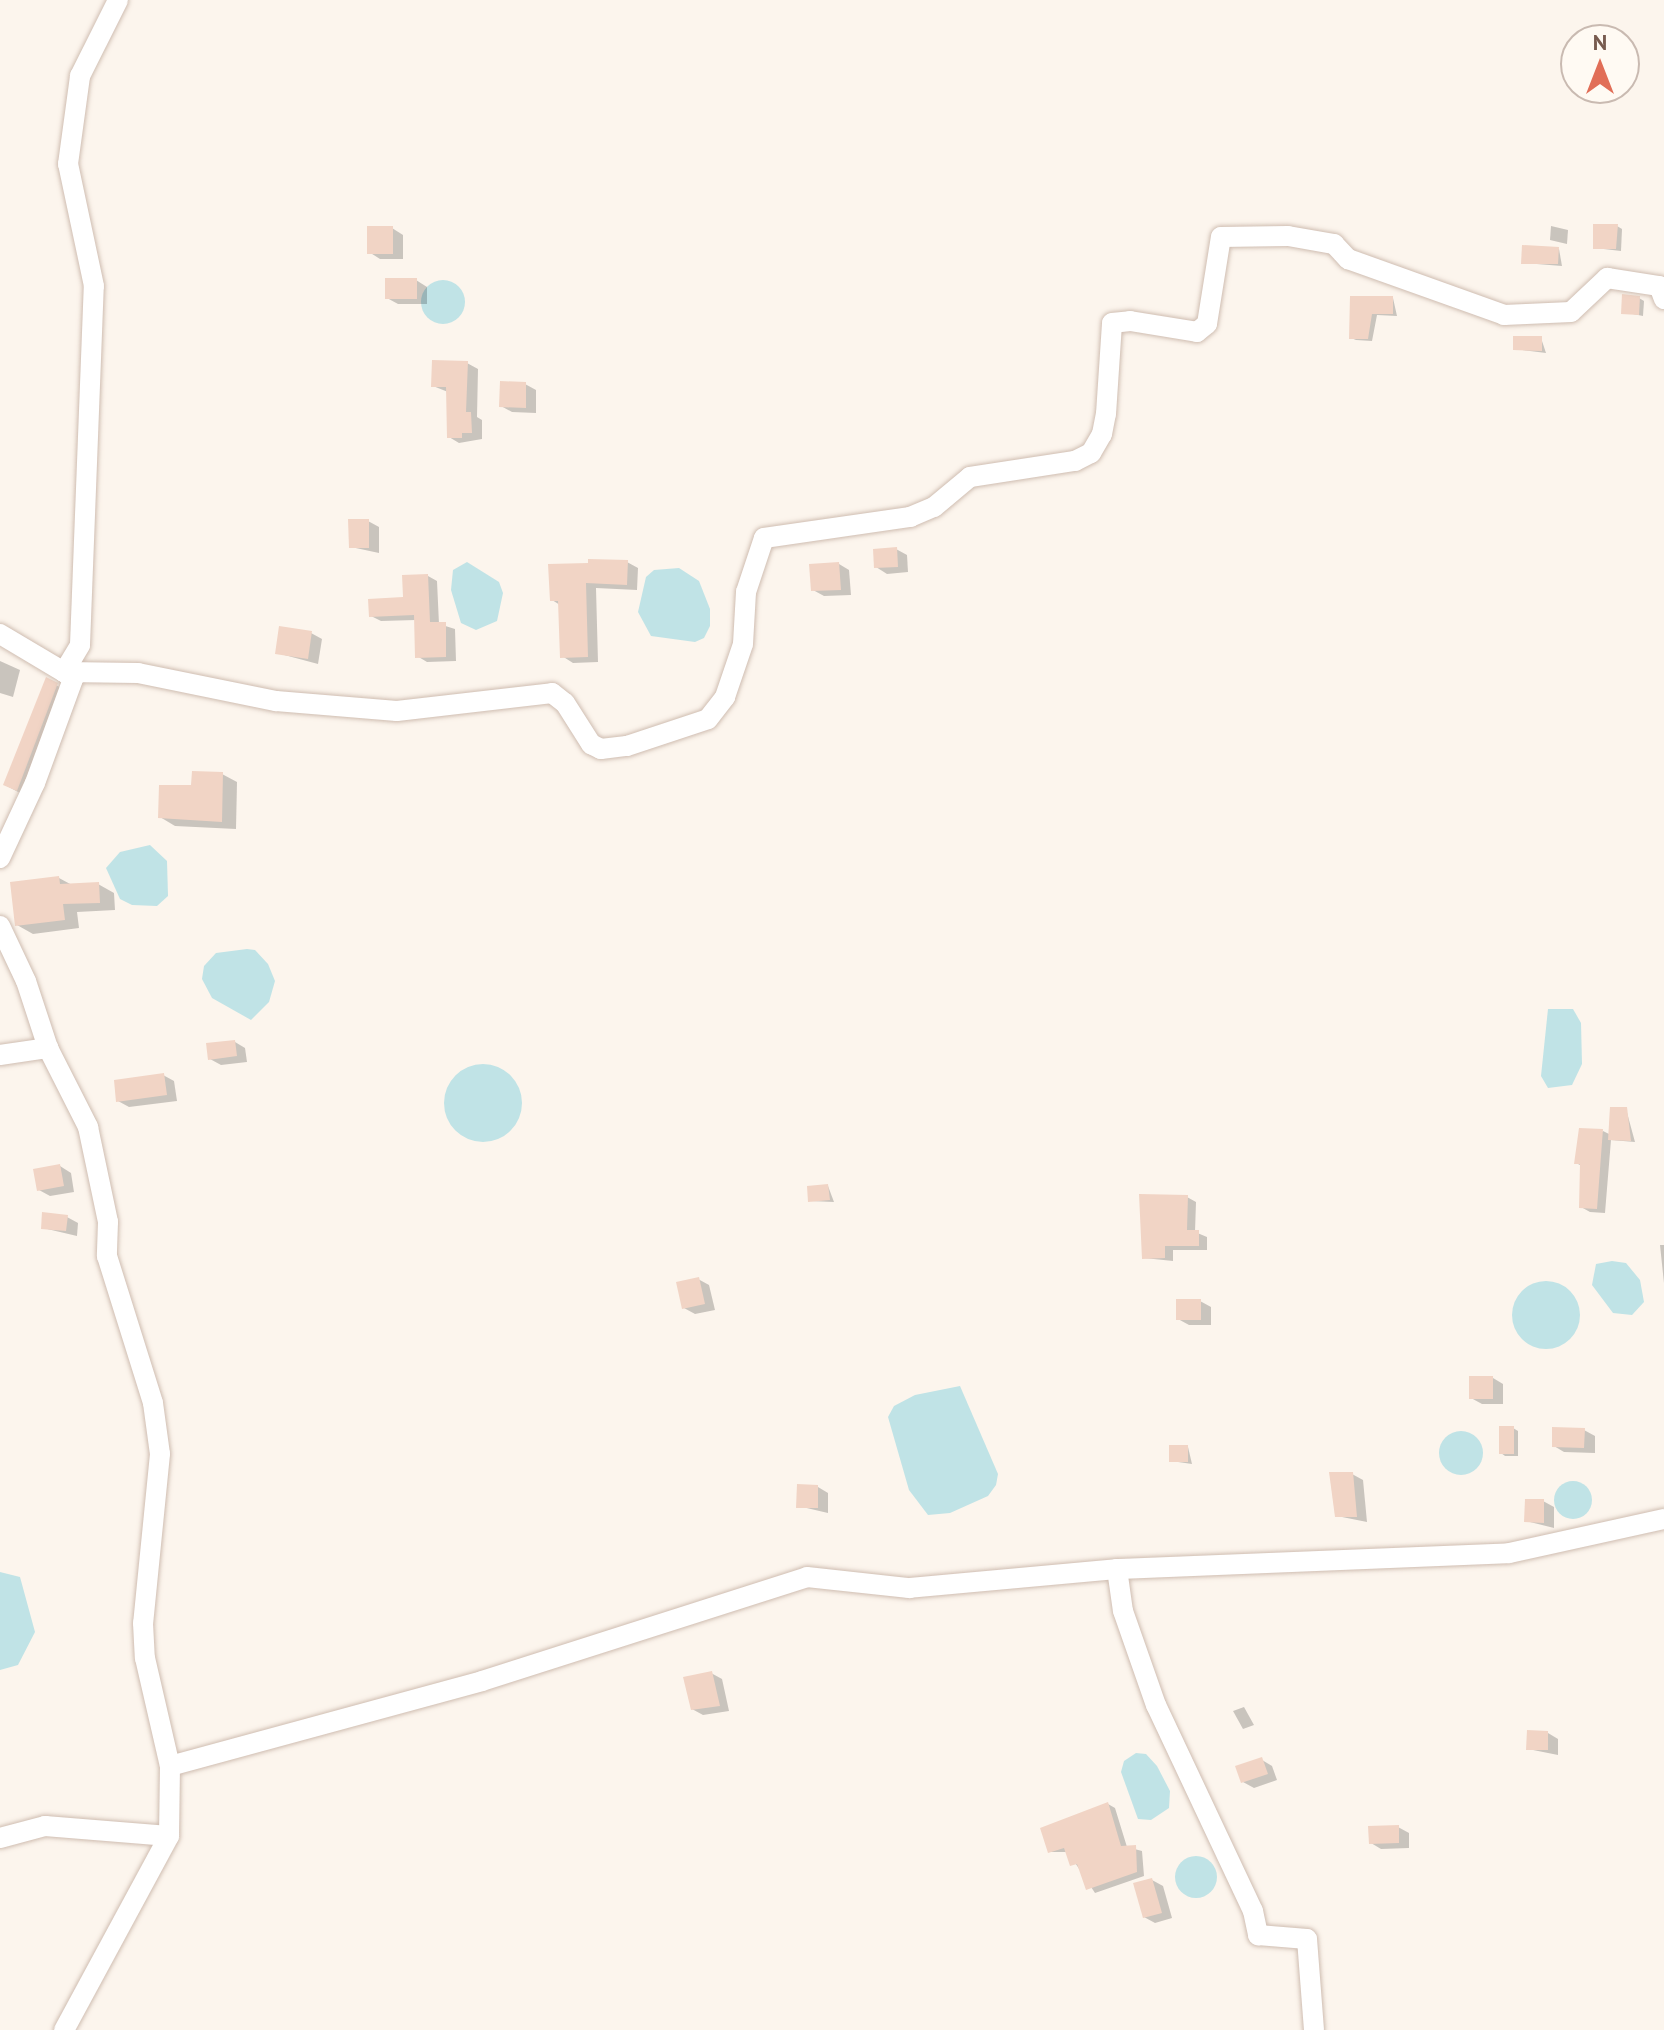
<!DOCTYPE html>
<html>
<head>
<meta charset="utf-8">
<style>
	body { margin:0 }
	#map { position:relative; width:1664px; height:2030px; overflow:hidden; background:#fcf5ed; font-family:"PT Sans",sans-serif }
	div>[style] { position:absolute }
	.water>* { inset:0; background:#c0e3e6 }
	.round { border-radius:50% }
	.shadow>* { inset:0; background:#0003 }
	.building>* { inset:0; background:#f1d4c5 }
	.roads { filter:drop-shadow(0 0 2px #cfbdb1) drop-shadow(0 0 2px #cfbdb1) }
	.minor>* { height:20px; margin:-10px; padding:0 10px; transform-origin:10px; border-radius:10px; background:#fff }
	span { translate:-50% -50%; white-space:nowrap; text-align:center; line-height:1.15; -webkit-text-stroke:6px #fffaf3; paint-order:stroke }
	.north { position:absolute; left:1560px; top:24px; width:80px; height:80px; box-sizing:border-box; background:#fffaf3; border:2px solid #c9bab1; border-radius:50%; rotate:0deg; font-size:22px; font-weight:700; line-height:32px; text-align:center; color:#785b4f }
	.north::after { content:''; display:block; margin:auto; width:28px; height:36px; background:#e16e57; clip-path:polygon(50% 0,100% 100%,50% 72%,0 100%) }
</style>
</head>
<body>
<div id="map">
	<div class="water">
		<i class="round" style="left:421px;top:280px;width:44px;height:44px"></i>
		<i style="clip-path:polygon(467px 562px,499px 582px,503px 593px,497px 621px,476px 630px,461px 623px,451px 590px,453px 570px)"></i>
		<i style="clip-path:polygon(679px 568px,699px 581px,710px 609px,710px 626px,704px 638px,695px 642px,651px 636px,638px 612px,646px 577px,654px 570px)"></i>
		<i style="clip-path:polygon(150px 845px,167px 861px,168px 896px,157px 906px,132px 905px,120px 899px,106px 868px,120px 852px)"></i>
		<i style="clip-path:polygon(247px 949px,255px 950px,268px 964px,275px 981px,269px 1002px,251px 1020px,212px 998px,202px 979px,204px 966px,216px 953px)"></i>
		<i style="clip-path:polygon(1548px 1009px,1573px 1009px,1581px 1023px,1582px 1064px,1572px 1085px,1548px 1088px,1541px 1076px)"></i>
		<i class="round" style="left:444px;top:1064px;width:78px;height:78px"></i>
		<i style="clip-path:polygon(1612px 1261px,1626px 1263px,1640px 1280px,1644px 1302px,1632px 1315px,1613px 1313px,1592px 1285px,1596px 1264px)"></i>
		<i class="round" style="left:1512px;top:1281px;width:68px;height:68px"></i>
		<i style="clip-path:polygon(960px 1386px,998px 1474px,996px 1485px,988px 1496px,950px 1513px,928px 1515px,909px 1490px,888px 1417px,894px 1406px,915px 1395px)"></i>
		<i class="round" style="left:1439px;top:1431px;width:44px;height:44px"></i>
		<i class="round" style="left:1554px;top:1481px;width:38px;height:38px"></i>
		<i style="clip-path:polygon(0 1572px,20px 1577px,35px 1632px,18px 1665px,0 1670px)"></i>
		<i style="clip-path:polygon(1136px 1753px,1146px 1754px,1157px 1766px,1170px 1791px,1169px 1808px,1151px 1820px,1138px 1819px,1121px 1772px,1124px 1761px)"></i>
		<i class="round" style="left:1175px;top:1856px;width:42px;height:42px"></i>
	</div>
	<div class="shadow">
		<i style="clip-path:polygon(1551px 226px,1568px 230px,1567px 244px,1550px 240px)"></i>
		<i style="clip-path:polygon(1617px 226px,1622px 229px,1621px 251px,1595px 248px)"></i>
		<i style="clip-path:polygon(392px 228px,403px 235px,403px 259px,380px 259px,369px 252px)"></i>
		<i style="clip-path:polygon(1559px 249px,1562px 266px,1523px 263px)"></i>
		<i style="clip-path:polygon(416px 280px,427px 287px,427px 304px,398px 304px,387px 298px)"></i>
		<i style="clip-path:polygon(1352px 298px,1393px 298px,1397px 316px,1377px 315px,1372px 341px,1356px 340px,1351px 338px)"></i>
		<i style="clip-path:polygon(1639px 298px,1644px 301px,1643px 316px,1623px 312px)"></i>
		<i style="clip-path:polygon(1541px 338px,1546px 353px,1515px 349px)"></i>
		<i style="clip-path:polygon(467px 363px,478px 369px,477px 417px,482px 420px,482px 439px,459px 443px,449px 437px,448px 392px,433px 386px)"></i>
		<i style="clip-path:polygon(525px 384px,536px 390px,536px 413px,512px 412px,501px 406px)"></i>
		<i style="clip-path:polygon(368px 521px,379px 527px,379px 553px,351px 547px)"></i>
		<i style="clip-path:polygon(896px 549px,907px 555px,908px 572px,887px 574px,876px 567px)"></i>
		<i style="clip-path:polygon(627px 562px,638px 568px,637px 590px,596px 588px,598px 662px,573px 663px,562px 656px,560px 605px,552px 600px)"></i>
		<i style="clip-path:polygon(839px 564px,849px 570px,851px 595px,824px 596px,813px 590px)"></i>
		<i style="clip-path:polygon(428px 576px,437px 581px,439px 624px,455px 629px,456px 661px,427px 662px,417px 656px,416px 620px,381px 621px,371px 616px,406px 599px)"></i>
		<i style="clip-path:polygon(311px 633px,322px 639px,318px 664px,277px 653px)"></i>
		<i style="clip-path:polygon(0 661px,20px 670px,13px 697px,0 693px)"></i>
		<i style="clip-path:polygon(48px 680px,71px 694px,20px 793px,5px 785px)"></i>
		<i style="clip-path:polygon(222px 774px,237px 782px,236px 829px,175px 826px,160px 817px)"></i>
		<i style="clip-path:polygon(59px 878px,72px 885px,98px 884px,114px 893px,115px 910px,77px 912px,79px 928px,33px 934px,17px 925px)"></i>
		<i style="clip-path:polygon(235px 1042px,245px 1048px,247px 1062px,221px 1065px,210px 1059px)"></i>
		<i style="clip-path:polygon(163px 1075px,174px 1081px,177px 1101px,129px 1107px,118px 1101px)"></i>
		<i style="clip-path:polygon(1626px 1109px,1635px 1142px,1611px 1140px,1605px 1213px,1590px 1212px,1581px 1207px,1582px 1166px,1576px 1163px,1603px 1131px,1611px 1135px)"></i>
		<i style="clip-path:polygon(60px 1166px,71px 1173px,74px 1192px,50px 1196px,39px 1190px)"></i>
		<i style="clip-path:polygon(828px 1186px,834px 1202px,810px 1201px)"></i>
		<i style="clip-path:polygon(1187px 1197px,1196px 1202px,1195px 1232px,1207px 1237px,1207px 1250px,1173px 1250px,1173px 1261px,1144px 1258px)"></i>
		<i style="clip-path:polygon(67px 1217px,78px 1223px,77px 1236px,43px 1228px)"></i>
		<i style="clip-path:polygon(1660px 1245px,1664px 1245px,1664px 1283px)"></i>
		<i style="clip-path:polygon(698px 1279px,709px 1285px,715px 1310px,695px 1314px,684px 1308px)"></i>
		<i style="clip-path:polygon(1200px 1301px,1211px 1307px,1211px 1325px,1189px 1325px,1178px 1319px)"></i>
		<i style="clip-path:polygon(1493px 1378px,1503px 1384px,1503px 1404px,1482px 1404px,1471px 1398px)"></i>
		<i style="clip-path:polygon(1513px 1428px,1518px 1431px,1518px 1456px,1505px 1456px,1501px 1453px)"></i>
		<i style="clip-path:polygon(1584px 1430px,1595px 1436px,1595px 1453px,1564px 1452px,1554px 1446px)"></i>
		<i style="clip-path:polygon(1188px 1447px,1192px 1464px,1171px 1461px)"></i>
		<i style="clip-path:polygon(1352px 1474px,1363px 1480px,1367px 1522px,1337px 1516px)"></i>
		<i style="clip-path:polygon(818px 1487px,828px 1493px,828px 1513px,798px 1506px)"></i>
		<i style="clip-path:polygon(1543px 1501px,1554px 1507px,1554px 1528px,1526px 1521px)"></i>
		<i style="clip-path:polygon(711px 1673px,722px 1679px,729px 1711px,703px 1715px,692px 1709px)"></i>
		<i style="clip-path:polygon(1244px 1707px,1254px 1725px,1243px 1729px,1233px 1711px)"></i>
		<i style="clip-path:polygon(1548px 1733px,1558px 1739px,1558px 1755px,1528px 1749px)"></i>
		<i style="clip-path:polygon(1262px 1760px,1272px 1766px,1277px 1780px,1254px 1788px,1243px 1782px)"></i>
		<i style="clip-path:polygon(1108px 1804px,1115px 1808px,1127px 1847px,1142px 1851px,1144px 1876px,1095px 1893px,1068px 1852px,1050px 1852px)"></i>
		<i style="clip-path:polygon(1398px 1827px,1409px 1833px,1409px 1848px,1381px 1849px,1371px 1843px)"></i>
		<i style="clip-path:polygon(1152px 1880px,1163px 1886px,1172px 1918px,1155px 1923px,1144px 1917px)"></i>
	</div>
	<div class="building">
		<i style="clip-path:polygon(1593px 224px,1618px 224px,1616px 249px,1593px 249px)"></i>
		<i style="clip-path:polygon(367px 226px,393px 226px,393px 254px,367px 254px)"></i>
		<i style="clip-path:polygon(1522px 245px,1559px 247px,1558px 264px,1521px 264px)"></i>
		<i style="clip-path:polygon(385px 278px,417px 278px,417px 299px,385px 299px)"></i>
		<i style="clip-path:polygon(1622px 294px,1640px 296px,1639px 315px,1621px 314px)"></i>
		<i style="clip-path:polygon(1350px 296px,1393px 296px,1393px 314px,1372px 314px,1368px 339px,1349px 339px)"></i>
		<i style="clip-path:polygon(1513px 336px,1542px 336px,1542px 351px,1513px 350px)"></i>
		<i style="clip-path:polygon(432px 360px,468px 361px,466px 412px,471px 412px,472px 433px,462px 433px,462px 438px,447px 438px,446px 387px,431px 387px)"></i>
		<i style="clip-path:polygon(500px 381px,526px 382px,526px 408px,499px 407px)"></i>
		<i style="clip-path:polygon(348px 519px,369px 519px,369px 548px,349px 548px)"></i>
		<i style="clip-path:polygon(897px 547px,898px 567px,874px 568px,873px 549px)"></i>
		<i style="clip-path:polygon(588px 559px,628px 560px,627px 585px,586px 583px,588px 657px,560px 658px,558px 601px,550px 601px,548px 564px,588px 563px)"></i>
		<i style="clip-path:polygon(839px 562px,841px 590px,811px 591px,809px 564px)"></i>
		<i style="clip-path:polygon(428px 574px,430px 622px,446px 622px,446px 657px,415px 658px,414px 615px,369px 617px,368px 599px,403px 597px,402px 575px)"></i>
		<i style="clip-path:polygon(279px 626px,312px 631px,308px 659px,275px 654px)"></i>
		<i style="clip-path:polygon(46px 677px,58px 683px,17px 791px,3px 785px)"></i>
		<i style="clip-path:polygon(192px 771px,223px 772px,222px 822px,158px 818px,159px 785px,191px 785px)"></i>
		<i style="clip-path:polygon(59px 876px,60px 884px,99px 882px,100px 903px,63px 904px,65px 920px,15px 926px,10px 882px)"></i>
		<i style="clip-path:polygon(235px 1040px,237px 1056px,208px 1060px,206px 1043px)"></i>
		<i style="clip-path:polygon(164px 1073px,167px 1095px,116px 1102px,114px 1080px)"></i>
		<i style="clip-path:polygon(1610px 1107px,1627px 1107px,1631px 1141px,1608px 1140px)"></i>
		<i style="clip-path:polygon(1579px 1128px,1603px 1129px,1597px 1209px,1579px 1208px,1580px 1164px,1574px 1164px)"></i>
		<i style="clip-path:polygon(60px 1164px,64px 1186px,37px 1191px,33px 1169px)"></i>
		<i style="clip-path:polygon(828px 1184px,830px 1200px,808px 1202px,807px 1186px)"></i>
		<i style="clip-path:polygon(1139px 1194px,1188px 1195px,1187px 1230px,1199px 1230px,1199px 1246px,1165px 1246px,1165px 1258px,1142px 1259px)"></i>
		<i style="clip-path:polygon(42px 1212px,68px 1215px,66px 1231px,41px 1229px)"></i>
		<i style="clip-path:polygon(699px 1277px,705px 1304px,682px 1309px,676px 1282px)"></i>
		<i style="clip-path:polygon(1176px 1299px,1201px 1299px,1201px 1320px,1176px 1320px)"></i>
		<i style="clip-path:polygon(1469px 1376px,1493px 1376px,1493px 1399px,1469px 1399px)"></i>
		<i style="clip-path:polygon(1499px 1426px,1514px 1426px,1514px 1454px,1499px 1454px)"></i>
		<i style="clip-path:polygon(1552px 1427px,1585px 1428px,1584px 1448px,1552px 1447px)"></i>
		<i style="clip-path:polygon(1169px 1445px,1188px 1445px,1188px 1462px,1169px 1462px)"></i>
		<i style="clip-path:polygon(1329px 1472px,1353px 1472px,1357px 1517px,1335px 1517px)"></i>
		<i style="clip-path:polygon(797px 1484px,818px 1485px,818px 1508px,796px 1508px)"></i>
		<i style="clip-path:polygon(1525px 1499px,1544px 1499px,1544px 1523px,1524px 1522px)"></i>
		<i style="clip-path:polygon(712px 1671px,720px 1706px,691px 1710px,683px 1677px)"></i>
		<i style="clip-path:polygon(1527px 1730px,1548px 1731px,1548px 1750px,1526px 1750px)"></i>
		<i style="clip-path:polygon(1262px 1757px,1268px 1774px,1241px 1783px,1235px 1766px)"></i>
		<i style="clip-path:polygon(1108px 1802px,1121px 1846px,1136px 1845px,1137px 1872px,1086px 1890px,1077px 1864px,1070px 1866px,1064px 1848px,1048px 1853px,1040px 1828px)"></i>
		<i style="clip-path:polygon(1399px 1825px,1399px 1843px,1369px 1844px,1368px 1826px)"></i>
		<i style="clip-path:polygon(1152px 1878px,1162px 1913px,1143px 1918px,1133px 1883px)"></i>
	</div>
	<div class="roads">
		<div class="minor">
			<i style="left:0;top:634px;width:74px;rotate:30.7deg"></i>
			<i style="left:64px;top:672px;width:74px;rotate:0.8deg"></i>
			<i style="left:138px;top:673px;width:141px;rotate:11.5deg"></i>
			<i style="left:276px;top:701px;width:121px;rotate:4.7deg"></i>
			<i style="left:397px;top:711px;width:156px;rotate:-6.6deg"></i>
			<i style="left:552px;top:693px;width:16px;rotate:38deg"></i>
			<i style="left:565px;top:703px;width:49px;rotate:57.6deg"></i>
			<i style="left:591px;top:744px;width:11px;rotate:27deg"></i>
			<i style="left:601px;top:749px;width:26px;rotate:-7deg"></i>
			<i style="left:627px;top:746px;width:85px;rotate:-18.4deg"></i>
			<i style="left:708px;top:719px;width:28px;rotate:-52deg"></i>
			<i style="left:725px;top:697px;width:56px;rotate:-71.2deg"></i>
			<i style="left:743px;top:644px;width:52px;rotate:-86.7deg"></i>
			<i style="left:746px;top:592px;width:57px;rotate:-71.6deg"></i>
			<i style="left:764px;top:538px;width:148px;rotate:-8.2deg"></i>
			<i style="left:910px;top:517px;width:26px;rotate:-23deg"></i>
			<i style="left:934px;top:507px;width:47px;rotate:-39.8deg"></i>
			<i style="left:970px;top:477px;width:106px;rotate:-8.7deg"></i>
			<i style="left:1075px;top:461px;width:18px;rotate:-27deg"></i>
			<i style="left:1091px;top:453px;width:22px;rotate:-60deg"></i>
			<i style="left:1102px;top:434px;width:20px;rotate:-79deg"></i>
			<i style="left:1106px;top:414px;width:91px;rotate:-86.2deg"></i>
			<i style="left:1112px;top:323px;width:18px;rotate:-6deg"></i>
			<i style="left:1130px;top:321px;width:68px;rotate:9.3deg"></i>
			<i style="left:1197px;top:332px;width:13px;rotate:-39deg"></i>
			<i style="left:1207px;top:324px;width:88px;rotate:-80.9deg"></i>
			<i style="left:1221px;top:237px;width:67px;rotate:-0.9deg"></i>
			<i style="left:1288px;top:236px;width:47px;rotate:9.9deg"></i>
			<i style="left:1334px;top:244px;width:21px;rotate:47deg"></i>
			<i style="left:1348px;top:259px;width:166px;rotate:19.7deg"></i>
			<i style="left:1504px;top:315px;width:67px;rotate:-2.6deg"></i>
			<i style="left:1571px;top:312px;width:50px;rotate:-43.4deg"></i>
			<i style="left:1607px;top:278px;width:53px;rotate:8.7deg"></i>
			<i style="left:1659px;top:286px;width:14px;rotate:69deg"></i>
			<i style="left:0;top:858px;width:83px;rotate:-65deg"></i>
			<i style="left:35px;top:783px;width:111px;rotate:-69.9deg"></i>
			<i style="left:73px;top:679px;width:11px;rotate:-142deg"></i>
			<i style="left:64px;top:672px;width:31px;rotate:-59deg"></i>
			<i style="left:80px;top:645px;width:359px;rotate:-87.8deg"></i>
			<i style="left:94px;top:286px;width:125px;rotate:-102deg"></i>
			<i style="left:68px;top:164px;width:89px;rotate:-82.2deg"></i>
			<i style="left:80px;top:76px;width:85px;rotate:-63.4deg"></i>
			<i style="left:0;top:926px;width:61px;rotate:64.7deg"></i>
			<i style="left:26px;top:981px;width:71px;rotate:71.8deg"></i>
			<i style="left:48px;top:1048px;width:89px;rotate:63.1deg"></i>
			<i style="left:88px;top:1127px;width:97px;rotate:78.1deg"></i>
			<i style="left:108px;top:1222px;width:34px;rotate:92deg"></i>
			<i style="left:107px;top:1256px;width:154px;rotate:72.6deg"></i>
			<i style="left:153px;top:1403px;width:51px;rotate:82.2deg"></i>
			<i style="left:160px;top:1454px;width:170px;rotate:95.7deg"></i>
			<i style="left:143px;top:1623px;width:35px;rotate:87deg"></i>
			<i style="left:145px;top:1658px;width:111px;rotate:77deg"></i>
			<i style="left:170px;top:1766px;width:70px;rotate:90.8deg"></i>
			<i style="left:169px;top:1836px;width:221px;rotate:118.4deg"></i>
			<i style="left:0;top:1055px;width:49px;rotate:-8.3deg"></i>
			<i style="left:1117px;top:1569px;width:42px;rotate:81.9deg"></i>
			<i style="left:1123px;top:1611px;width:100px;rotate:70.7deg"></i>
			<i style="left:1156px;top:1705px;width:228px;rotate:64.8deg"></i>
			<i style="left:1253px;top:1911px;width:25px;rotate:78deg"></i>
			<i style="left:1258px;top:1935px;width:49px;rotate:4.7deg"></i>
			<i style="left:1307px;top:1939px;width:91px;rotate:85.6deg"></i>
			<i style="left:170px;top:1766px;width:323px;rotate:-15.2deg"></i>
			<i style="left:482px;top:1681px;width:341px;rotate:-17.7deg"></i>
			<i style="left:807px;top:1577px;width:103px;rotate:6.2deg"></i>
			<i style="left:909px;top:1588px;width:209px;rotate:-5.2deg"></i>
			<i style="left:1117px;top:1569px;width:392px;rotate:-2.3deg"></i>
			<i style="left:1509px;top:1553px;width:159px;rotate:-12.4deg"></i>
			<i style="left:0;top:1838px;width:47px;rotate:-14.9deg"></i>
			<i style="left:45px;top:1826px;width:124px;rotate:4.6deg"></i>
		</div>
	</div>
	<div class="north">N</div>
</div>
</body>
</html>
